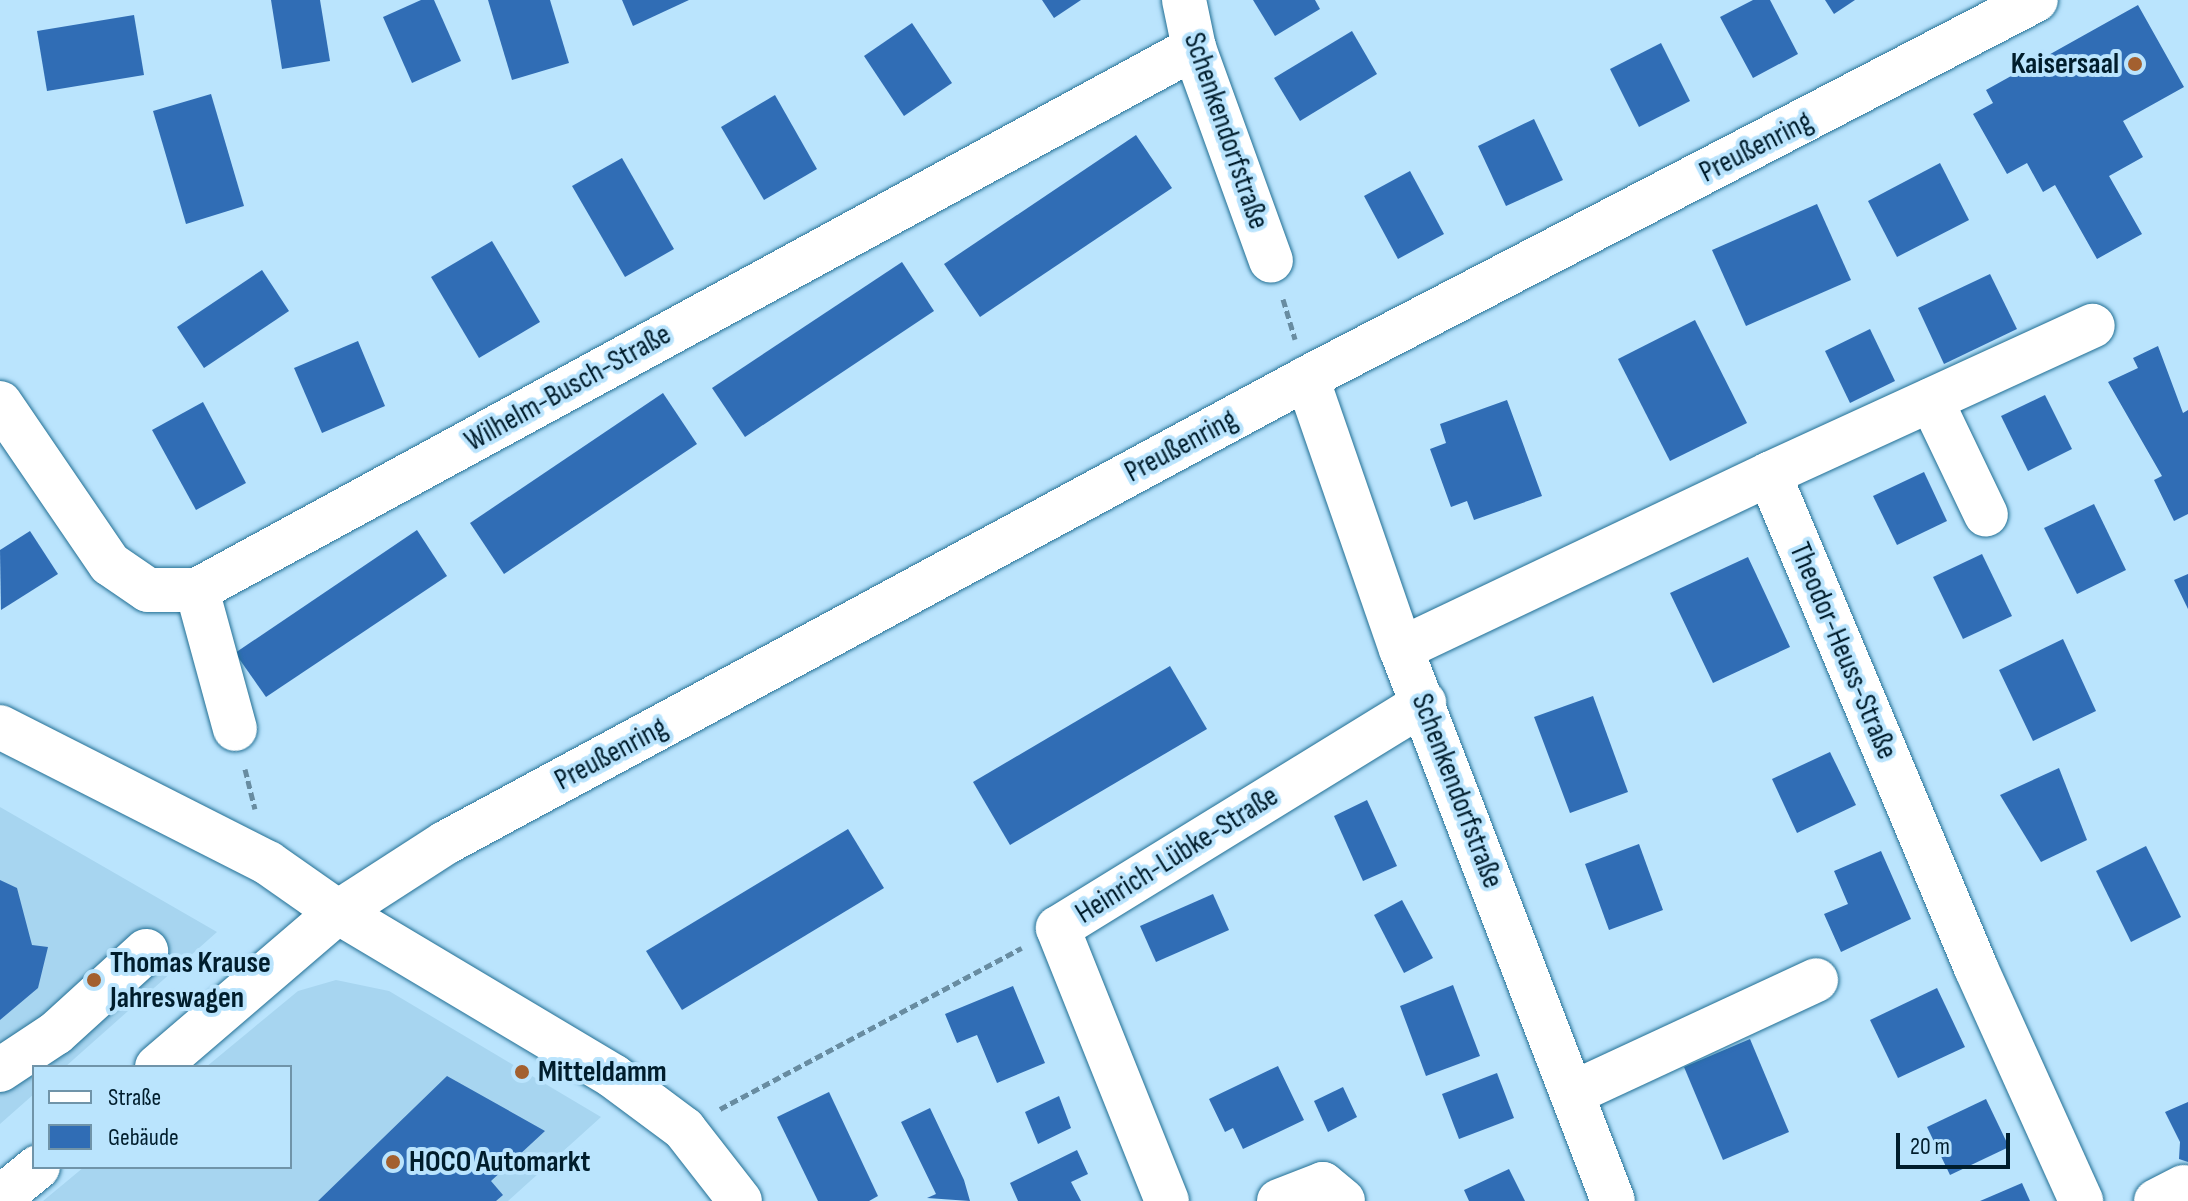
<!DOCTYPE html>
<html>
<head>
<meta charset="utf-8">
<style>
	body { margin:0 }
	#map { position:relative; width:2188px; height:1201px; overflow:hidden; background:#bae4fd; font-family:"Sofia Sans Condensed",sans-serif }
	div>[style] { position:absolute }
	.built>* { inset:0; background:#a7d5f0 }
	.building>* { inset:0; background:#306db5 }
	.path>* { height:5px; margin-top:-2.5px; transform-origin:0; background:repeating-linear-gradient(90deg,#688ca1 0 8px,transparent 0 12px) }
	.roads { filter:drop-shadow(0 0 2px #226f94) drop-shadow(0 0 2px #226f94) }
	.minor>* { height:44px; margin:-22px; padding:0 22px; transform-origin:22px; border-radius:22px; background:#fff }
	.dots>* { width:22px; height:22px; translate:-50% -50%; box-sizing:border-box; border:4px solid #bae4fd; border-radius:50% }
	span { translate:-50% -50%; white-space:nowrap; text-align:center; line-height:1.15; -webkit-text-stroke:8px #bae4fd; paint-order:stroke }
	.poi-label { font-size:30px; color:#001d2c; font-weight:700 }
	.right { translate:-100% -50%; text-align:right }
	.left { translate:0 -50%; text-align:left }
	.street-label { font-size:30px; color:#001d2c }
	.legend { position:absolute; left:32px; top:1065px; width:260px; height:104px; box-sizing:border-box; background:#bae4fd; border:2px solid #7094a9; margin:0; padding:10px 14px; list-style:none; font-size:24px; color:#001d2c }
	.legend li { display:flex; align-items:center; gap:16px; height:40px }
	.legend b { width:40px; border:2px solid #7094a9 }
	.scale { position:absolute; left:1896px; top:1133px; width:114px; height:36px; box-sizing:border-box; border:4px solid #001d2c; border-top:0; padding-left:10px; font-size:24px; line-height:28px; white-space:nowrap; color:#001d2c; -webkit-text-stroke:6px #bae4fd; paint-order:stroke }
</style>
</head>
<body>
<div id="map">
	<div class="built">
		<i style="clip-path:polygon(0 807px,217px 932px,65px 1067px,34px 1067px,34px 1094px,0 1124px)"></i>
		<i style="clip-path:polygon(336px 980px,389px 991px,601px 1117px,508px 1201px,43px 1201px,84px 1167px,290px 1167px,290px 1067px,206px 1067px,298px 991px)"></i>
	</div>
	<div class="building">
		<i style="clip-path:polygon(271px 0,320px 0,330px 61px,282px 69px)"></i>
		<i style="clip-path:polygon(421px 0,434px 0,461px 61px,412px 83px,383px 17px)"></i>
		<i style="clip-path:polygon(488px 0,550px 0,569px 63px,512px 80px)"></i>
		<i style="clip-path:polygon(622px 0,689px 0,633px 26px)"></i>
		<i style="clip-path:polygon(1042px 0,1081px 0,1054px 18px)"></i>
		<i style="clip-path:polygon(1253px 0,1315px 0,1320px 9px,1275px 36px)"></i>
		<i style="clip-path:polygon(1753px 0,1770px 0,1798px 54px,1753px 78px,1720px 17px)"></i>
		<i style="clip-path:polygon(1825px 0,1855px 0,1834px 14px)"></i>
		<i style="clip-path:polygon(2138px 5px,2184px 87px,2123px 121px,2143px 157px,2109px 176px,2142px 234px,2097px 259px,2055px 185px,2043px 192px,2027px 163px,2007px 174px,1973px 114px,1993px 103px,1986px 90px)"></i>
		<i style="clip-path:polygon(134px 15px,144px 75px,47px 91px,37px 31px)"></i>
		<i style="clip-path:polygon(912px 23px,952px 83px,904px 116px,864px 56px)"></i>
		<i style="clip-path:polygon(1352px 31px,1377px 74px,1300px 121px,1274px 78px)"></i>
		<i style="clip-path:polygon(1661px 43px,1690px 101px,1639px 127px,1610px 69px)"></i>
		<i style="clip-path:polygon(211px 94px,244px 206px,186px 224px,153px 111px)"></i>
		<i style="clip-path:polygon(775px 95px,817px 169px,764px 200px,721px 127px)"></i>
		<i style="clip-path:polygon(1534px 119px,1563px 180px,1506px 206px,1478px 146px)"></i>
		<i style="clip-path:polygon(1136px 135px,1172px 188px,980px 317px,944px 264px)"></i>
		<i style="clip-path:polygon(622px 158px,674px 249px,625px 277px,572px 186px)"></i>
		<i style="clip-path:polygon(1940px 163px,1969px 220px,1897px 257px,1868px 201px)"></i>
		<i style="clip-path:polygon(1410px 171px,1444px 234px,1398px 259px,1364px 196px)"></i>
		<i style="clip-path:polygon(1817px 204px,1851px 280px,1746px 326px,1712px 250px)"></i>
		<i style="clip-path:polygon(492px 241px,540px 322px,479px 358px,431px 277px)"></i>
		<i style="clip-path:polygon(902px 262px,934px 311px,745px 437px,712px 388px)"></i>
		<i style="clip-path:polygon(262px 270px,289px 311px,204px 368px,177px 327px)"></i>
		<i style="clip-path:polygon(1990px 274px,2017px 329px,1944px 364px,1918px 308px)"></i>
		<i style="clip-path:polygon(1695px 320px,1747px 423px,1670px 461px,1618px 359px)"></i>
		<i style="clip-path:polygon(1870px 329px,1895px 381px,1850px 403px,1825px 351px)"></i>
		<i style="clip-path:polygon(358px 341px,385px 406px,322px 433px,294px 368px)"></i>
		<i style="clip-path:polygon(2158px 346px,2183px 413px,2188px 410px,2188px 514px,2174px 521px,2154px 480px,2162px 476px,2108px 382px,2138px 368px,2133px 358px)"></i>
		<i style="clip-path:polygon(663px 393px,697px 444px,504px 574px,470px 523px)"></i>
		<i style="clip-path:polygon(2045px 395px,2072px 449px,2028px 471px,2001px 416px)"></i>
		<i style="clip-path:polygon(1507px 400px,1542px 496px,1474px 520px,1467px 501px,1451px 507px,1430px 449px,1446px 443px,1440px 424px)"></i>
		<i style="clip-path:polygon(203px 402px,246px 483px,196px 510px,152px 430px)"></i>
		<i style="clip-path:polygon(1924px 472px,1947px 521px,1897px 545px,1873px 496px)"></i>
		<i style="clip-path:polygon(2094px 504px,2126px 570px,2077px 594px,2044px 528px)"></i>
		<i style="clip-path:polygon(417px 530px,447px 576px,266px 697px,235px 653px)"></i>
		<i style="clip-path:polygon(30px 531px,58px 574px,1px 610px,0 550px)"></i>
		<i style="clip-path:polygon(1982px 554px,2012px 616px,1963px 639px,1933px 577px)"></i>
		<i style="clip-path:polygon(1748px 557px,1790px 647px,1713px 683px,1670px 593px)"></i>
		<i style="clip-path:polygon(2188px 574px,2188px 609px,2174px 580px)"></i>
		<i style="clip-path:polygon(2063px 639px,2096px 711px,2033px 741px,1999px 670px)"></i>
		<i style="clip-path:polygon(1170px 666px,1207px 729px,1010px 845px,973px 782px)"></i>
		<i style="clip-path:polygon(1593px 696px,1628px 792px,1570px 813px,1534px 717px)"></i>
		<i style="clip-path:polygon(1830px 752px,1856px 805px,1797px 833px,1772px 779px)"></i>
		<i style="clip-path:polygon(2059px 768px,2087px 840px,2041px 862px,2000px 795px)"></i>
		<i style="clip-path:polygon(1367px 800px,1397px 866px,1363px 881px,1334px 816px)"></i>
		<i style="clip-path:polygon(848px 829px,884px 888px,682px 1010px,646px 951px)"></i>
		<i style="clip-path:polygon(1639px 844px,1663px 910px,1609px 930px,1585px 864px)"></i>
		<i style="clip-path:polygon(2146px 846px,2181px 917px,2131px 942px,2096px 871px)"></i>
		<i style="clip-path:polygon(1881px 851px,1911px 919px,1841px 952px,1824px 914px,1848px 904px,1834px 871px)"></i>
		<i style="clip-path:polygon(0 880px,17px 888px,32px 945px,48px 947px,38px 988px,0 1020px)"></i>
		<i style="clip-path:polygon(1213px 894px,1229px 930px,1156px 962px,1140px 926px)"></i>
		<i style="clip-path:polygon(1402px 900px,1433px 958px,1404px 973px,1374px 915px)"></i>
		<i style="clip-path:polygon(1453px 985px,1480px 1056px,1426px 1076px,1400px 1006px)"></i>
		<i style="clip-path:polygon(1013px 986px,1045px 1063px,997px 1083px,977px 1035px,957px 1043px,945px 1014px)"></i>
		<i style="clip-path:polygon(1937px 988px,1965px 1047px,1898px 1078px,1870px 1020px)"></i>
		<i style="clip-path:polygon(1750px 1039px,1789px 1132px,1723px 1160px,1684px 1067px)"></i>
		<i style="clip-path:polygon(1278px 1066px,1304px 1120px,1243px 1149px,1233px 1128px,1225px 1132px,1209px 1099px)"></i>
		<i style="clip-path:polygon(1497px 1073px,1514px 1118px,1459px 1139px,1442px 1094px)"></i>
		<i style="clip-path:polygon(447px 1076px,545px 1131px,491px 1181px,503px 1195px,496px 1201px,318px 1201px)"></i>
		<i style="clip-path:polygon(1343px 1087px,1357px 1117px,1328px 1132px,1314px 1101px)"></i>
		<i style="clip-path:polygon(829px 1092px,878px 1196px,869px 1201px,818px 1201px,777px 1117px)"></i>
		<i style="clip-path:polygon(1059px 1096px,1071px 1128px,1038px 1144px,1025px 1112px)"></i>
		<i style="clip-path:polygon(1986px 1099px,2009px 1147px,1950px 1175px,1927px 1127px)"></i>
		<i style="clip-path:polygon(2188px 1102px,2188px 1162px,2179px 1159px,2180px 1142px,2165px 1112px)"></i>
		<i style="clip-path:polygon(930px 1108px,964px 1180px,970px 1201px,927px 1198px,936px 1194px,901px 1122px)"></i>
		<i style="clip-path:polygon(1077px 1150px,1088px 1174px,1071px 1182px,1081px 1201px,1018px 1201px,1010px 1183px)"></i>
		<i style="clip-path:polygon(1509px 1169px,1525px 1201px,1469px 1201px,1464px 1190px)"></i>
		<i style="clip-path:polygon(2022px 1183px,2030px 1201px,1980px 1201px)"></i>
	</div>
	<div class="path">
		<i style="left:1283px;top:299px;width:42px;rotate:73.3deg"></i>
		<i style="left:245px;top:769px;width:41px;rotate:76deg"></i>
		<i style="left:720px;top:1109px;width:342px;rotate:-28.1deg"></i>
	</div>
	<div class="roads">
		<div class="minor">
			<i style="left:1184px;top:0;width:49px;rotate:78.2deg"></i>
			<i style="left:1194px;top:48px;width:226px;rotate:70.1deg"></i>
			<i style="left:1307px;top:378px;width:287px;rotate:70.9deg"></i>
			<i style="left:1401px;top:649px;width:591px;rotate:68.99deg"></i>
			<i style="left:1931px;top:400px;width:127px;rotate:64.4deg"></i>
			<i style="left:0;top:403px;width:195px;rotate:55.7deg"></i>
			<i style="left:110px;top:564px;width:46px;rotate:34.4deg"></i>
			<i style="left:148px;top:590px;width:49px"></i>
			<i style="left:197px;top:590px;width:1135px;rotate:-28.53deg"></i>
			<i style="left:1769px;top:474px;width:356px;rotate:-24.6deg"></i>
			<i style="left:197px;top:590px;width:144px;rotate:74.7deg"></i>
			<i style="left:1401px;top:649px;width:407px;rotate:-25.4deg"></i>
			<i style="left:1769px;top:474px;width:536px;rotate:67.26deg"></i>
			<i style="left:1976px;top:968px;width:256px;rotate:65.7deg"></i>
			<i style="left:0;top:727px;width:301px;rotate:26.9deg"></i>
			<i style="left:268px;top:863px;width:85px;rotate:35deg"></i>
			<i style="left:338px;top:912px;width:320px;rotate:30.8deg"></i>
			<i style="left:613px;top:1076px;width:89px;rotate:36.7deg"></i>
			<i style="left:684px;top:1129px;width:91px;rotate:52.1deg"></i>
			<i style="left:157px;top:1067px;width:238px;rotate:-40.6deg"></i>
			<i style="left:338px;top:912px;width:127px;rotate:-32.8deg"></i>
			<i style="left:445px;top:843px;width:979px;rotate:-28.34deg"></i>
			<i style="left:1307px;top:378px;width:821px;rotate:-27.41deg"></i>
			<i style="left:0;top:1070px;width:67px;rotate:-33.5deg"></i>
			<i style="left:56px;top:1033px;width:122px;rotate:-42.3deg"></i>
			<i style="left:1573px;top:1093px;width:268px;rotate:-24.9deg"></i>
			<i style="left:0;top:1198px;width:49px;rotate:-39.2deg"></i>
			<i style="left:1167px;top:1201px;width:294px;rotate:-111.8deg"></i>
			<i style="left:1058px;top:928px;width:430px;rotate:-31.6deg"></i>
			<i style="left:1279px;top:1201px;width:47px;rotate:-21.1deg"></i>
			<i style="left:1323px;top:1184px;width:26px;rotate:40deg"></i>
			<i style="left:2156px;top:1201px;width:31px;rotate:-27deg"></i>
		</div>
	</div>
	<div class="dots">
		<i style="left:2135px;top:64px;background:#a3602f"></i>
		<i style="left:94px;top:980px;background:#a3602f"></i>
		<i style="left:522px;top:1072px;background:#a3602f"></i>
		<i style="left:393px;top:1162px;background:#a3602f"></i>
	</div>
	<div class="poi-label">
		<span class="right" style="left:2119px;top:64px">Kaisersaal</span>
		<span class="left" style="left:110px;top:980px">Thomas Krause<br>Jahreswagen</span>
		<span class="left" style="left:538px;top:1072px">Mitteldamm</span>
		<span class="left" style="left:409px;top:1162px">HOCO Automarkt</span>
	</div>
	<div class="street-label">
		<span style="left:1226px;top:131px;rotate:71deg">Schenkendorfstraße</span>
		<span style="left:1756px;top:147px;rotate:-27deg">Preußenring</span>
		<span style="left:568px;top:388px;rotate:-29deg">Wilhelm-Busch-Straße</span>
		<span style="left:1181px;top:446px;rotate:-28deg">Preußenring</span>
		<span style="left:1843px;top:651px;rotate:67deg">Theodor-Heuss-Straße</span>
		<span style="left:611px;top:754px;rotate:-28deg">Preußenring</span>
		<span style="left:1457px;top:791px;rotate:69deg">Schenkendorfstraße</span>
		<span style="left:1177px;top:855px;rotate:-32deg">Heinrich-Lübke-Straße</span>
	</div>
	<ul class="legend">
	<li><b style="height:10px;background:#fff"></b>Straße</li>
	<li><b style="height:22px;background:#306db5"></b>Gebäude</li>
	</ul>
	<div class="scale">20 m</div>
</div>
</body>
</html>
